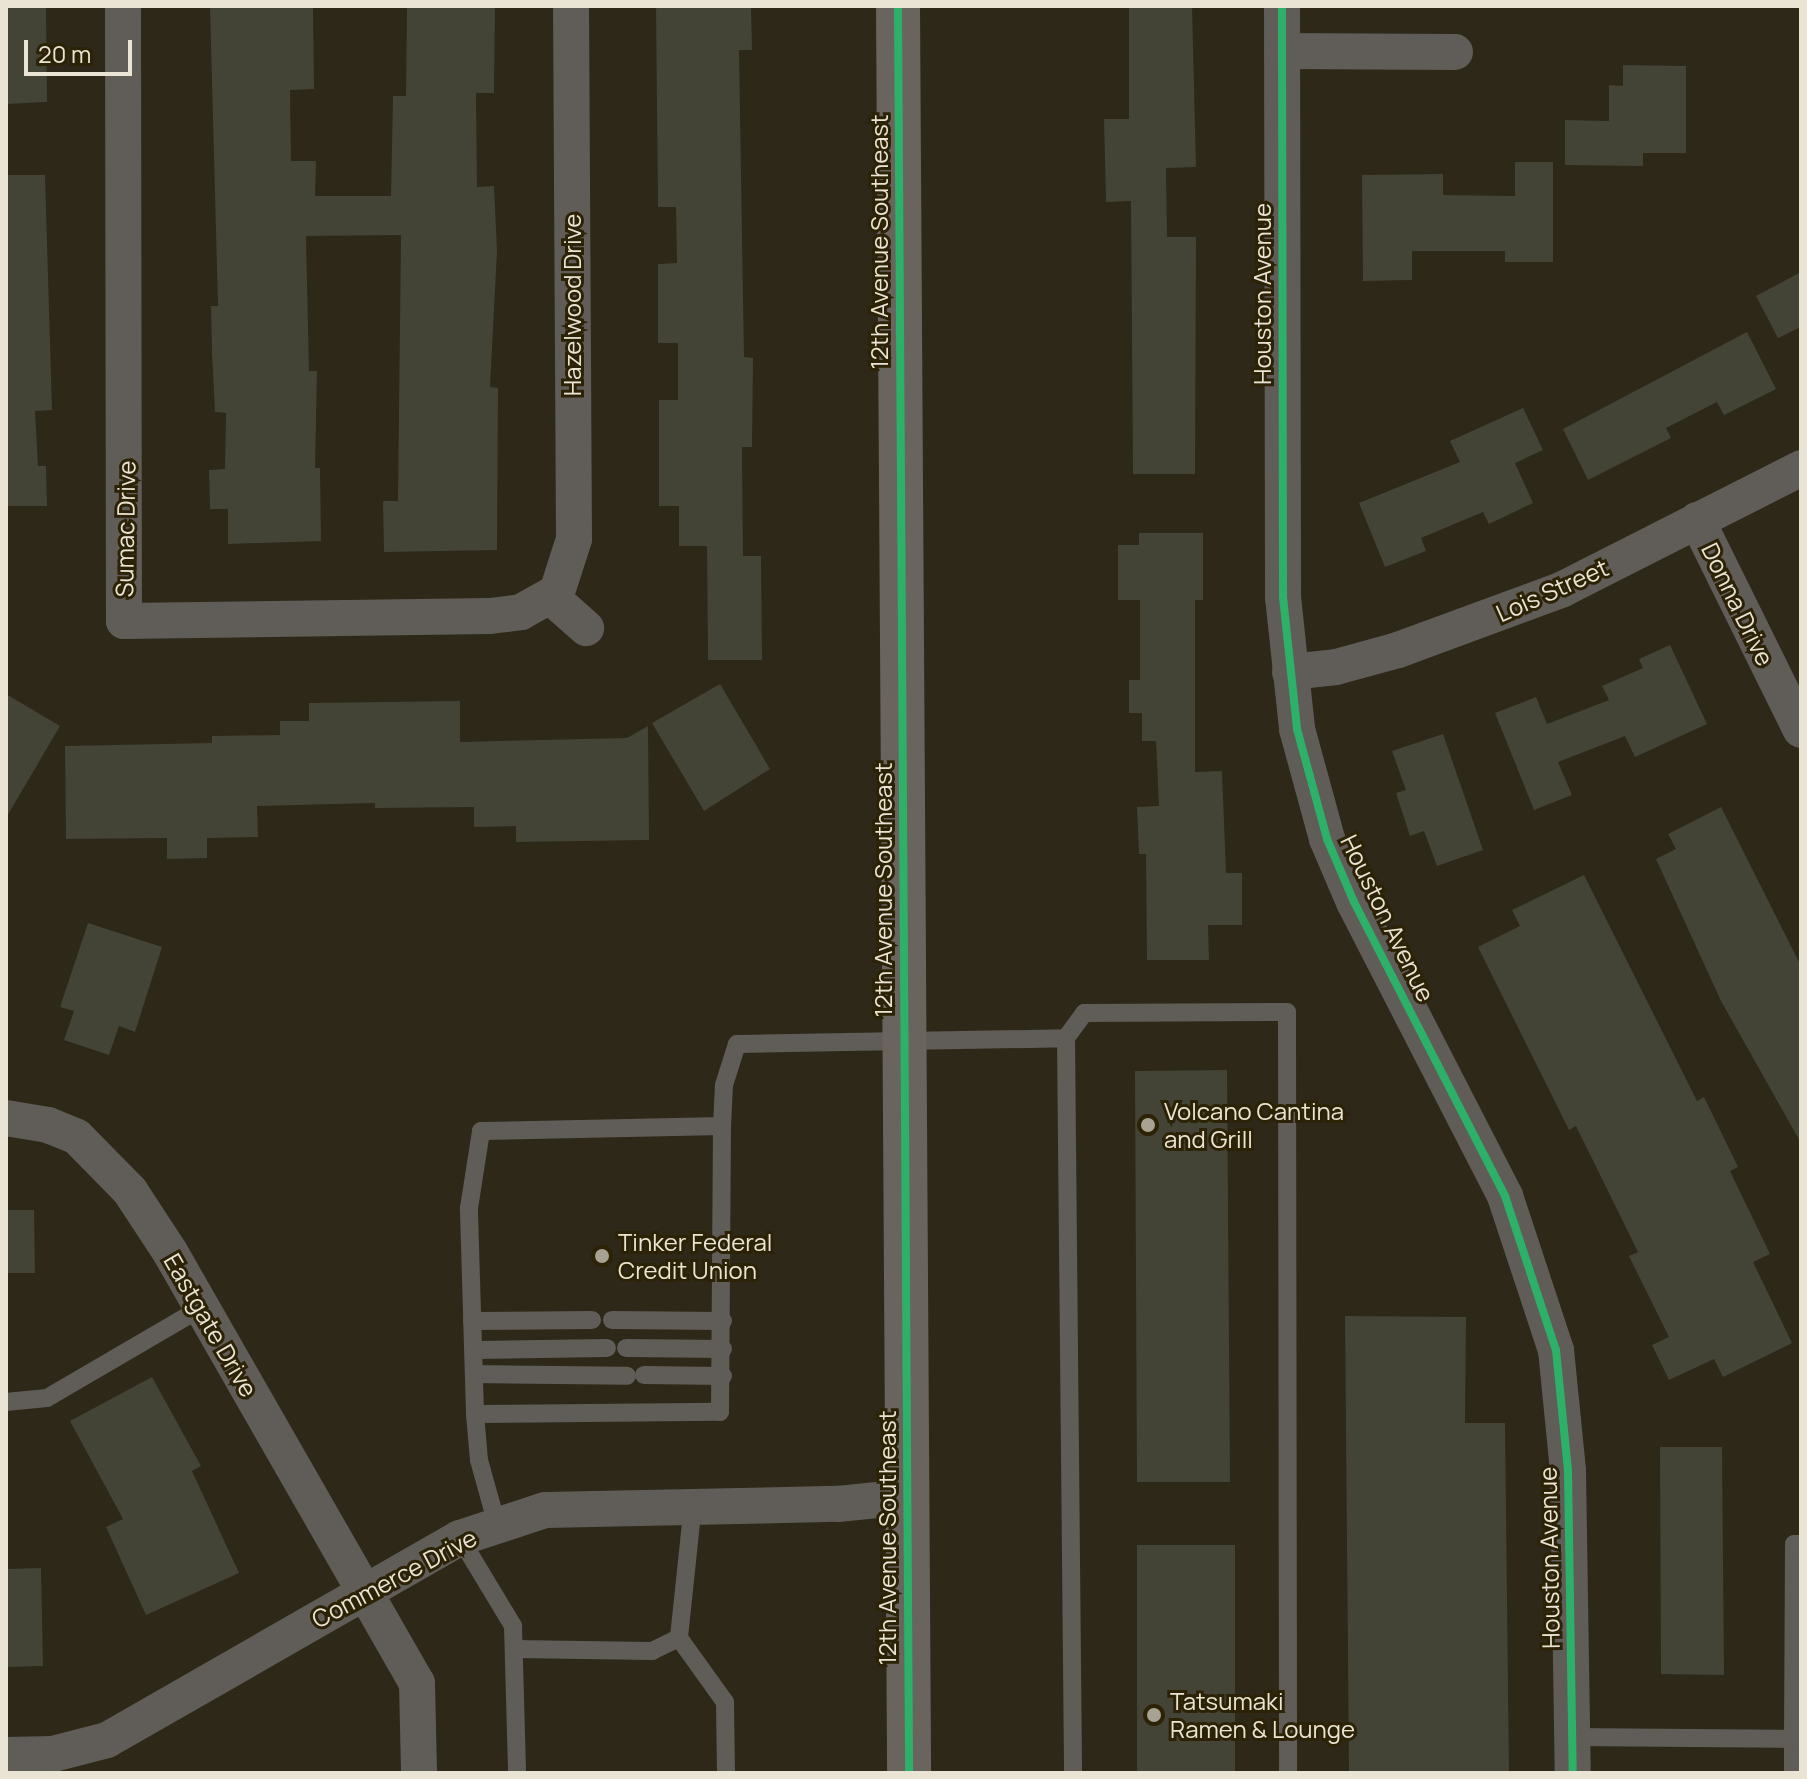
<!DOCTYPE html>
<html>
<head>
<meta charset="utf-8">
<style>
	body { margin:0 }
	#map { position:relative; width:1807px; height:1779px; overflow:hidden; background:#2d2818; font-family:Manrope,sans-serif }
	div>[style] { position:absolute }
	.building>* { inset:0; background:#434336 }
	.lane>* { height:18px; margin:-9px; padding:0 9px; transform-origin:9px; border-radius:9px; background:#605c57 }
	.street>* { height:36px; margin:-18px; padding:0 18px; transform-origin:18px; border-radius:18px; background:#605c57 }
	.primary>* { height:44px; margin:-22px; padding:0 22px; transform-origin:22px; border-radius:22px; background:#69645d }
	.cycleway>* { height:8px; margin:-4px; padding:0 4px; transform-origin:4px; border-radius:4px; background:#2db169 }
	.dots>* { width:22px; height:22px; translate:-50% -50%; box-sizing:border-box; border:4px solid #2c2205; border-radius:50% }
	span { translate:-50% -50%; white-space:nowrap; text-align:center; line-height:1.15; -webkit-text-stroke:6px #2c2205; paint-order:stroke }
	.street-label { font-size:24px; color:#e9e4d3 }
	.poi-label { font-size:24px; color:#e9e4d3 }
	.left { translate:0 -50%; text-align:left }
	.frame { position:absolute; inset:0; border:8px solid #e9e4d3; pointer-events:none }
	.scale { position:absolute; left:24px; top:40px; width:108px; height:36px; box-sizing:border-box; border:4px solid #e9e4d3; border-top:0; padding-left:10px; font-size:24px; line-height:28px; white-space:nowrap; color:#e9e4d3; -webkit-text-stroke:6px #2c2205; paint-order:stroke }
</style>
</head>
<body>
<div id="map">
	<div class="building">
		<i style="clip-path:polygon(6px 6px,46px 6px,47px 102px,6px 104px)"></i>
		<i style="clip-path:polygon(210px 6px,313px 6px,314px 89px,290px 90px,291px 161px,316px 161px,315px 196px,391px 196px,393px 96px,406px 96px,407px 6px,495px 6px,494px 93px,476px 93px,477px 187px,494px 186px,497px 251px,490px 387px,498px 388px,497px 550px,384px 552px,383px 501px,398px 501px,401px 235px,306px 236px,309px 371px,317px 371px,315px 468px,320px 468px,321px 541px,228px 544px,228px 509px,210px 509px,209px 470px,225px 469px,226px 413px,215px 412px,212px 353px,211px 306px,218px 306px)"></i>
		<i style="clip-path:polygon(656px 6px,751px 6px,752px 50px,739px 50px,744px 357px,753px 358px,752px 447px,742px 447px,743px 556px,761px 556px,762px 660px,708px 660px,707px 546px,679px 546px,679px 506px,659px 506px,659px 400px,678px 400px,678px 343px,658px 343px,658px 264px,677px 263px,676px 207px,658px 207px)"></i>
		<i style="clip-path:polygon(1129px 6px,1192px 6px,1196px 167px,1166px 168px,1167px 237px,1196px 237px,1195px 474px,1133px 474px,1131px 201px,1106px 202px,1104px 119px,1129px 119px)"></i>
		<i style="clip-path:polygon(1623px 65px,1686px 66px,1686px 153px,1643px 153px,1643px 166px,1565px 165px,1565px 120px,1609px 121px,1609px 85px,1623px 86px)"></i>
		<i style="clip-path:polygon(1515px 162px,1553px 162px,1553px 262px,1505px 262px,1505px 251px,1412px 251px,1412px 280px,1363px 281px,1362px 175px,1443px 174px,1443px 195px,1515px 196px)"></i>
		<i style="clip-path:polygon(6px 175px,45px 175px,52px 410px,35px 411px,38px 466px,46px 466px,47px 506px,6px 506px)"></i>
		<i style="clip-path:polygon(1801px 272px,1801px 327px,1778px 338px,1756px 296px)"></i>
		<i style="clip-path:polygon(1747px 332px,1776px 389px,1724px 415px,1717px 402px,1666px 428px,1671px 438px,1588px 480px,1563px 429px)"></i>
		<i style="clip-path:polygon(1523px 408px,1543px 450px,1515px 463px,1533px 503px,1489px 524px,1483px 512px,1421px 538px,1426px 551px,1385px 567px,1359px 503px,1460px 462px,1450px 441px)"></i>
		<i style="clip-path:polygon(1139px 533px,1203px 533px,1203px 600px,1195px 600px,1195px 772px,1222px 771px,1226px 873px,1242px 873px,1242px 925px,1208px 925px,1209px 960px,1147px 960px,1146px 854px,1139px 854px,1137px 807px,1159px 806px,1156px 741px,1142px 741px,1142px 713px,1129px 713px,1129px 680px,1140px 680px,1140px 600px,1118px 600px,1118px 545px,1139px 545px)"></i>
		<i style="clip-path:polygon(1670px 645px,1707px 724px,1635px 757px,1625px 736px,1558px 762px,1572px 795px,1534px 810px,1495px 713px,1536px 697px,1547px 724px,1609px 700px,1602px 686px,1643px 668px,1639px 659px)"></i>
		<i style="clip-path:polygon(720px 684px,770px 769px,704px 811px,652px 723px)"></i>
		<i style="clip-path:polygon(6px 694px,60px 726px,6px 818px)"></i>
		<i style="clip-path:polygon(460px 701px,460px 742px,627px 738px,648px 726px,649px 840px,516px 842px,516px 826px,474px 827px,474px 807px,375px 808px,375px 803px,257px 806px,258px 837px,207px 838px,207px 858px,167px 859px,167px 838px,66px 839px,65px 746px,212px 743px,212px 736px,280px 735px,280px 721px,309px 721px,309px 703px)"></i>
		<i style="clip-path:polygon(1443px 734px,1483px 850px,1437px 866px,1424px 831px,1410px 836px,1396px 793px,1406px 790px,1392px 751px)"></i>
		<i style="clip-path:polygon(1721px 807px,1801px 966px,1801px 1143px,1721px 1001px,1656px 859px,1676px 849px,1668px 834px)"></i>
		<i style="clip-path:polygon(1584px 875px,1697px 1101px,1704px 1097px,1738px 1167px,1730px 1171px,1770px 1254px,1753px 1262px,1792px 1343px,1723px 1377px,1714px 1359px,1669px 1380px,1652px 1345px,1669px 1337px,1629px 1256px,1638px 1252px,1576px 1126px,1569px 1130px,1478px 947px,1520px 926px,1512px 910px)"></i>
		<i style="clip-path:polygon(88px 923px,162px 947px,135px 1032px,119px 1026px,109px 1055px,64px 1040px,74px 1011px,60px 1007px)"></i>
		<i style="clip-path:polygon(1227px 1070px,1230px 1482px,1137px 1482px,1135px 1071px)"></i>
		<i style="clip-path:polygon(6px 1210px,34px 1210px,35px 1273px,6px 1273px)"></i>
		<i style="clip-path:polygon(1345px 1316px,1466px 1317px,1465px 1423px,1505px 1423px,1509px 1773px,1349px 1773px)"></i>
		<i style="clip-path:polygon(152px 1377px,201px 1466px,192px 1471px,239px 1573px,146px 1615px,106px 1527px,123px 1519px,70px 1421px)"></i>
		<i style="clip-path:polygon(1660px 1447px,1722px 1447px,1724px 1675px,1661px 1674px)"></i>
		<i style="clip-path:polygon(1137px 1545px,1235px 1545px,1235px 1773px,1137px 1773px)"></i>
		<i style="clip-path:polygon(41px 1568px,43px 1666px,6px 1667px,6px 1569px)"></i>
	</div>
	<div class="lane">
		<i style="left:1066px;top:1038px;width:735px;rotate:89.45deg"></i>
		<i style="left:612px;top:1320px;width:111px;rotate:0.5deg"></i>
		<i style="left:472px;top:1321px;width:120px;rotate:-0.5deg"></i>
		<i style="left:626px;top:1348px;width:97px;rotate:0.6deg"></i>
		<i style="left:474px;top:1350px;width:133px;rotate:-0.9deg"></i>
		<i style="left:474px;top:1374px;width:153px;rotate:0.7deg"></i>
		<i style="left:644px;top:1375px;width:79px;rotate:0.7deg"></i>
		<i style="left:6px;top:1402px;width:41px;rotate:-5.6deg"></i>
		<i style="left:47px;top:1398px;width:178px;rotate:-30.3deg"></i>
		<i style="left:475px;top:1414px;width:206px;rotate:-91.7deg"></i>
		<i style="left:469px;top:1208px;width:78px;rotate:-81.1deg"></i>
		<i style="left:481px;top:1131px;width:241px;rotate:-1.2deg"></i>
		<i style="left:693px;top:1504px;width:135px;rotate:96deg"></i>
		<i style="left:679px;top:1638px;width:79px;rotate:54.3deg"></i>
		<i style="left:725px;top:1702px;width:71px;rotate:89.2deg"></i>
		<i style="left:497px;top:1525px;width:67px;rotate:-105.5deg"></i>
		<i style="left:479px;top:1460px;width:46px;rotate:-95deg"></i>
		<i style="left:475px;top:1414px;width:245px;rotate:-0.5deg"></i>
		<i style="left:720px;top:1412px;width:286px;rotate:-89.6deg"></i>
		<i style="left:722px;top:1126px;width:41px;rotate:-87.2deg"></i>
		<i style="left:724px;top:1085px;width:43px;rotate:-72.4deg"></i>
		<i style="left:737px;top:1044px;width:329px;rotate:-1deg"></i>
		<i style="left:1066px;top:1038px;width:31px;rotate:-54deg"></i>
		<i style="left:1084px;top:1013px;width:203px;rotate:-0.3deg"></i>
		<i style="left:1287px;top:1012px;width:761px;rotate:89.92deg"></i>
		<i style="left:460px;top:1538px;width:103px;rotate:58.9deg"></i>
		<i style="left:513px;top:1626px;width:147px;rotate:88.4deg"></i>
		<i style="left:514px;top:1649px;width:138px;rotate:0.8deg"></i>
		<i style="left:652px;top:1651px;width:30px;rotate:-26deg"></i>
		<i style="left:1572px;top:1737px;width:221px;rotate:0.5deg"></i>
		<i style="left:1793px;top:1739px;width:34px;rotate:90deg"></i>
		<i style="left:1793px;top:1739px;width:195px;rotate:-89.7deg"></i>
		<i style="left:1794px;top:1544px;width:7px"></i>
	</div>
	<div class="street">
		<i style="left:123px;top:6px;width:615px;rotate:89.91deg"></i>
		<i style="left:124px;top:621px;width:366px;rotate:-0.8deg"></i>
		<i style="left:490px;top:616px;width:31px;rotate:-7deg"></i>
		<i style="left:521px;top:612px;width:41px;rotate:-29.1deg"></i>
		<i style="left:557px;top:592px;width:56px;rotate:-72.2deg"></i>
		<i style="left:574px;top:539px;width:533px;rotate:-90.32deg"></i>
		<i style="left:1282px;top:6px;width:591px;rotate:89.9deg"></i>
		<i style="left:1283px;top:597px;width:133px;rotate:83.9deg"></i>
		<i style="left:1297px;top:729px;width:114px;rotate:74.7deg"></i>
		<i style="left:1327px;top:839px;width:69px;rotate:66.8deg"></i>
		<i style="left:1354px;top:902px;width:331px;rotate:62.8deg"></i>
		<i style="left:1505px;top:1196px;width:162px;rotate:71.7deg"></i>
		<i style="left:1556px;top:1350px;width:122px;rotate:84.3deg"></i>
		<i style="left:1568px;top:1471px;width:302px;rotate:89.1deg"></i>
		<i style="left:1282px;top:51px;width:173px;rotate:0.3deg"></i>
		<i style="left:1697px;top:520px;width:234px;rotate:63.7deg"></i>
		<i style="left:551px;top:597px;width:47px;rotate:41.5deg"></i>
		<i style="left:1290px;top:672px;width:46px;rotate:-6.2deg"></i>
		<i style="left:1336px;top:667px;width:64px;rotate:-15.3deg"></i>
		<i style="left:1398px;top:650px;width:174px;rotate:-20.2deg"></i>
		<i style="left:1561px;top:590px;width:269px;rotate:-26.9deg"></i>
		<i style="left:6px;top:1118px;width:43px;rotate:9.5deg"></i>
		<i style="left:48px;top:1125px;width:31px;rotate:22deg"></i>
		<i style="left:77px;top:1137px;width:76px;rotate:45.5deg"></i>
		<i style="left:130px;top:1191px;width:73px;rotate:56.7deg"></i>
		<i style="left:170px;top:1252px;width:497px;rotate:60.2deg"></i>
		<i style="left:417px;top:1683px;width:90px;rotate:88.7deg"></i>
		<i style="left:6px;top:1755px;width:47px;rotate:-1.2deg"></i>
		<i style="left:53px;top:1754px;width:56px;rotate:-14.5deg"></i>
		<i style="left:107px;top:1740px;width:407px;rotate:-29.8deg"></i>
		<i style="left:460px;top:1538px;width:89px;rotate:-18.2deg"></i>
		<i style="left:545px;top:1510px;width:293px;rotate:-1.2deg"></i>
		<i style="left:838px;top:1504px;width:69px;rotate:-5.8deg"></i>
	</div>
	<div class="primary">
		<i style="left:898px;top:6px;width:1767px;rotate:89.64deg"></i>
	</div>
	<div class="cycleway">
		<i style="left:898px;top:6px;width:1767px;rotate:89.64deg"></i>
		<i style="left:1282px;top:6px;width:591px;rotate:89.9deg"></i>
		<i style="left:1283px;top:597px;width:133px;rotate:83.9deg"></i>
		<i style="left:1297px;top:729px;width:114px;rotate:74.7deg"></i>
		<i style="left:1327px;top:839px;width:69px;rotate:66.8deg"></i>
		<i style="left:1354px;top:902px;width:331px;rotate:62.8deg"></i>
		<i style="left:1505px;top:1196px;width:162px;rotate:71.7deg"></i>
		<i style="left:1556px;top:1350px;width:122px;rotate:84.3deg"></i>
		<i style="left:1568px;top:1471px;width:302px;rotate:89.1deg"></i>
	</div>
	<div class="dots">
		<i style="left:1148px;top:1125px;background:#a7a292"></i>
		<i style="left:602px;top:1256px;background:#a7a292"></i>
		<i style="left:1154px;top:1715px;background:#a7a292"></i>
	</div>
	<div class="street-label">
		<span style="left:879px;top:242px;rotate:-90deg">12th Avenue Southeast</span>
		<span style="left:1262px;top:294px;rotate:-90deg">Houston Avenue</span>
		<span style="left:572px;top:305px;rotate:-90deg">Hazelwood Drive</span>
		<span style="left:125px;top:529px;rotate:-89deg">Sumac Drive</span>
		<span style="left:1552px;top:590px;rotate:-24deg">Lois Street</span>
		<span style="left:1738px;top:604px;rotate:64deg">Donna Drive</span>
		<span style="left:883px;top:890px;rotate:-90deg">12th Avenue Southeast</span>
		<span style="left:1388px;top:918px;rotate:64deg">Houston Avenue</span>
		<span style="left:211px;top:1325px;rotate:60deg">Eastgate Drive</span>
		<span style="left:887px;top:1538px;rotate:-90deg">12th Avenue Southeast</span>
		<span style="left:1549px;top:1558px;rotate:-91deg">Houston Avenue</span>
		<span style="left:394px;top:1578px;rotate:-28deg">Commerce Drive</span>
	</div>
	<div class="poi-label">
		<span class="left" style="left:1164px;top:1125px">Volcano Cantina<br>and Grill</span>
		<span class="left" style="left:618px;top:1256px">Tinker Federal<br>Credit Union</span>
		<span class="left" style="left:1170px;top:1715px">Tatsumaki<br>Ramen &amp; Lounge</span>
	</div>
	<div class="frame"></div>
	<div class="scale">20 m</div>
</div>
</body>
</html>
